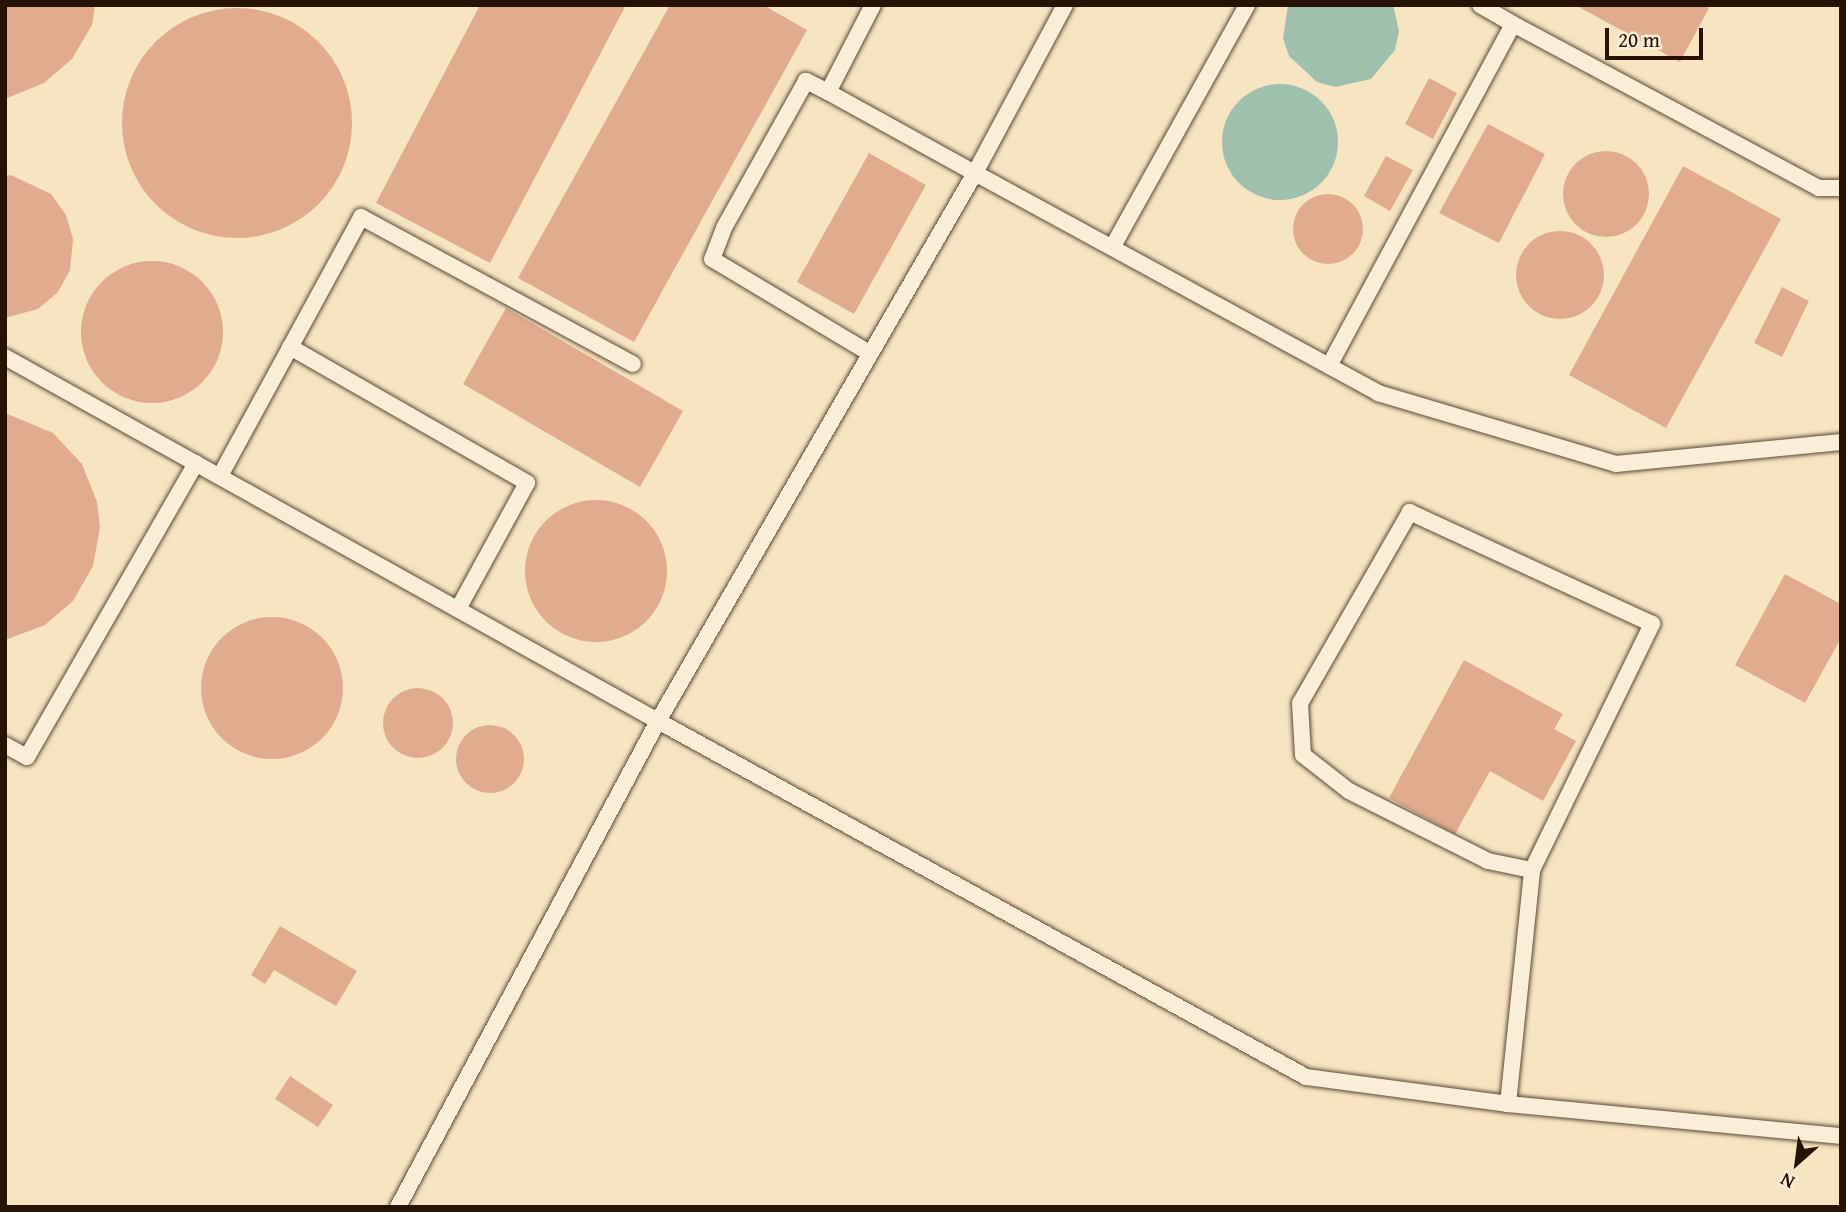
<!DOCTYPE html>
<html>
<head>
<meta charset="utf-8">
<style>
	body { margin:0 }
	#map { position:relative; width:1846px; height:1212px; overflow:hidden; background:#f7e5c2; font-family:"Gentium Book Plus",serif }
	div>[style] { position:absolute }
	.water>* { inset:0; background:#9fc0ac }
	.round { border-radius:50% }
	.building>* { inset:0; background:#e0ac8d }
	.roads { filter:drop-shadow(0 0 2px #5b4834) drop-shadow(0 0 2px #5b4834) }
	.lane>* { height:16px; margin:-8px; padding:0 8px; transform-origin:8px; border-radius:8px; background:#faeed7 }
	span { translate:-50% -50%; white-space:nowrap; text-align:center; line-height:1.15; -webkit-text-stroke:5px #faeed7; paint-order:stroke }
	.frame { position:absolute; inset:0; border:7px solid #271304; pointer-events:none }
	.north { position:absolute; left:1762px; top:1128px; width:70px; height:70px; -webkit-text-stroke:5px #faeed7; paint-order:stroke; rotate:208deg; font-size:19px; font-weight:700; line-height:28px; text-align:center; color:#271304 }
	.north::after { content:''; display:block; margin:auto; width:24px; height:32px; background:#271304; clip-path:polygon(50% 0,100% 100%,50% 72%,0 100%) }
	.scale { position:absolute; left:1605px; top:28px; width:98px; height:32px; box-sizing:border-box; border:4px solid #271304; border-top:0; padding-left:9px; font-size:21px; line-height:24px; white-space:nowrap; color:#271304; -webkit-text-stroke:5px #faeed7; paint-order:stroke }
</style>
</head>
<body>
<div id="map">
	<div class="water">
		<i style="clip-path:polygon(1288px 5px,1393px 5px,1399px 31px,1395px 50px,1371px 79px,1335px 87px,1317px 82px,1289px 56px,1283px 38px)"></i>
		<i class="round" style="left:1222px;top:84px;width:116px;height:116px"></i>
	</div>
	<div class="building">
		<i style="clip-path:polygon(5px 5px,95px 5px,92px 25px,72px 59px,44px 83px,5px 99px)"></i>
		<i style="clip-path:polygon(480px 5px,626px 5px,490px 263px,376px 203px)"></i>
		<i style="clip-path:polygon(670px 5px,763px 5px,807px 30px,634px 342px,518px 278px)"></i>
		<i style="clip-path:polygon(1575px 5px,1705px 5px,1709px 8px,1680px 62px)"></i>
		<i class="round" style="left:122px;top:8px;width:230px;height:230px"></i>
		<i style="clip-path:polygon(1429px 78px,1457px 93px,1433px 139px,1405px 124px)"></i>
		<i style="clip-path:polygon(1488px 124px,1545px 154px,1499px 243px,1439px 213px)"></i>
		<i class="round" style="left:1563px;top:151px;width:86px;height:86px"></i>
		<i style="clip-path:polygon(869px 153px,926px 185px,854px 314px,797px 282px)"></i>
		<i style="clip-path:polygon(1386px 156px,1413px 170px,1390px 211px,1364px 196px)"></i>
		<i style="clip-path:polygon(1683px 166px,1781px 219px,1666px 428px,1569px 375px)"></i>
		<i style="clip-path:polygon(11px 175px,51px 194px,66px 215px,73px 239px,70px 270px,58px 292px,38px 309px,5px 318px,5px 176px)"></i>
		<i class="round" style="left:1293px;top:194px;width:70px;height:70px"></i>
		<i class="round" style="left:1516px;top:231px;width:88px;height:88px"></i>
		<i class="round" style="left:81px;top:261px;width:142px;height:142px"></i>
		<i style="clip-path:polygon(1782px 287px,1809px 301px,1782px 357px,1754px 343px)"></i>
		<i style="clip-path:polygon(506px 308px,683px 411px,640px 487px,463px 384px)"></i>
		<i style="clip-path:polygon(5px 413px,53px 433px,82px 464px,97px 502px,100px 527px,93px 566px,73px 601px,45px 625px,5px 640px)"></i>
		<i class="round" style="left:525px;top:500px;width:142px;height:142px"></i>
		<i style="clip-path:polygon(1785px 574px,1841px 604px,1841px 638px,1805px 703px,1735px 665px)"></i>
		<i class="round" style="left:201px;top:617px;width:142px;height:142px"></i>
		<i style="clip-path:polygon(1464px 660px,1563px 714px,1554px 729px,1576px 741px,1543px 801px,1490px 771px,1455px 834px,1389px 798px)"></i>
		<i class="round" style="left:383px;top:688px;width:70px;height:70px"></i>
		<i class="round" style="left:456px;top:725px;width:68px;height:68px"></i>
		<i style="clip-path:polygon(280px 926px,357px 971px,336px 1006px,274px 970px,265px 984px,251px 975px)"></i>
		<i style="clip-path:polygon(290px 1076px,333px 1105px,318px 1127px,275px 1099px)"></i>
	</div>
	<div class="roads">
		<div class="lane">
			<i style="left:873px;top:5px;width:98px;rotate:117.3deg"></i>
			<i style="left:828px;top:92px;width:168px;rotate:28.9deg"></i>
			<i style="left:975px;top:173px;width:633px;rotate:120.05deg"></i>
			<i style="left:658px;top:721px;width:739px;rotate:28.78deg"></i>
			<i style="left:1306px;top:1077px;width:204px;rotate:7.6deg"></i>
			<i style="left:1508px;top:1104px;width:335px;rotate:5.5deg"></i>
			<i style="left:1065px;top:5px;width:191px;rotate:118.2deg"></i>
			<i style="left:975px;top:173px;width:459px;rotate:28.6deg"></i>
			<i style="left:1378px;top:393px;width:248px;rotate:16.6deg"></i>
			<i style="left:1616px;top:464px;width:226px;rotate:-5.6deg"></i>
			<i style="left:1513px;top:24px;width:347px;rotate:28.2deg"></i>
			<i style="left:1819px;top:188px;width:22px"></i>
			<i style="left:828px;top:92px;width:25px;rotate:-153deg"></i>
			<i style="left:806px;top:81px;width:168px;rotate:119.2deg"></i>
			<i style="left:724px;top:228px;width:33px;rotate:111deg"></i>
			<i style="left:712px;top:259px;width:183px;rotate:30.9deg"></i>
			<i style="left:1113px;top:246px;width:276px;rotate:-60.9deg"></i>
			<i style="left:290px;top:347px;width:273px;rotate:29.8deg"></i>
			<i style="left:527px;top:483px;width:144px;rotate:118.7deg"></i>
			<i style="left:5px;top:357px;width:748px;rotate:29.14deg"></i>
			<i style="left:658px;top:721px;width:551px;rotate:118.15deg"></i>
			<i style="left:1329px;top:366px;width:388px;rotate:-61.7deg"></i>
			<i style="left:1513px;top:24px;width:38px;rotate:-150deg"></i>
			<i style="left:220px;top:476px;width:295px;rotate:-61.4deg"></i>
			<i style="left:361px;top:217px;width:309px;rotate:28.4deg"></i>
			<i style="left:5px;top:745px;width:25px;rotate:29deg"></i>
			<i style="left:27px;top:757px;width:339px;rotate:-60.1deg"></i>
			<i style="left:1508px;top:1104px;width:235px;rotate:-84.1deg"></i>
			<i style="left:1532px;top:870px;width:274px;rotate:-64deg"></i>
			<i style="left:1652px;top:624px;width:267px;rotate:-155.2deg"></i>
			<i style="left:1410px;top:512px;width:220px;rotate:119.9deg"></i>
			<i style="left:1300px;top:703px;width:52px;rotate:86.7deg"></i>
			<i style="left:1303px;top:755px;width:58px;rotate:38deg"></i>
			<i style="left:1349px;top:791px;width:156px;rotate:26.7deg"></i>
			<i style="left:1488px;top:861px;width:45px;rotate:11.6deg"></i>
		</div>
	</div>
	<div class="frame"></div>
	<div class="north">N</div>
	<div class="scale">20 m</div>
</div>
</body>
</html>
